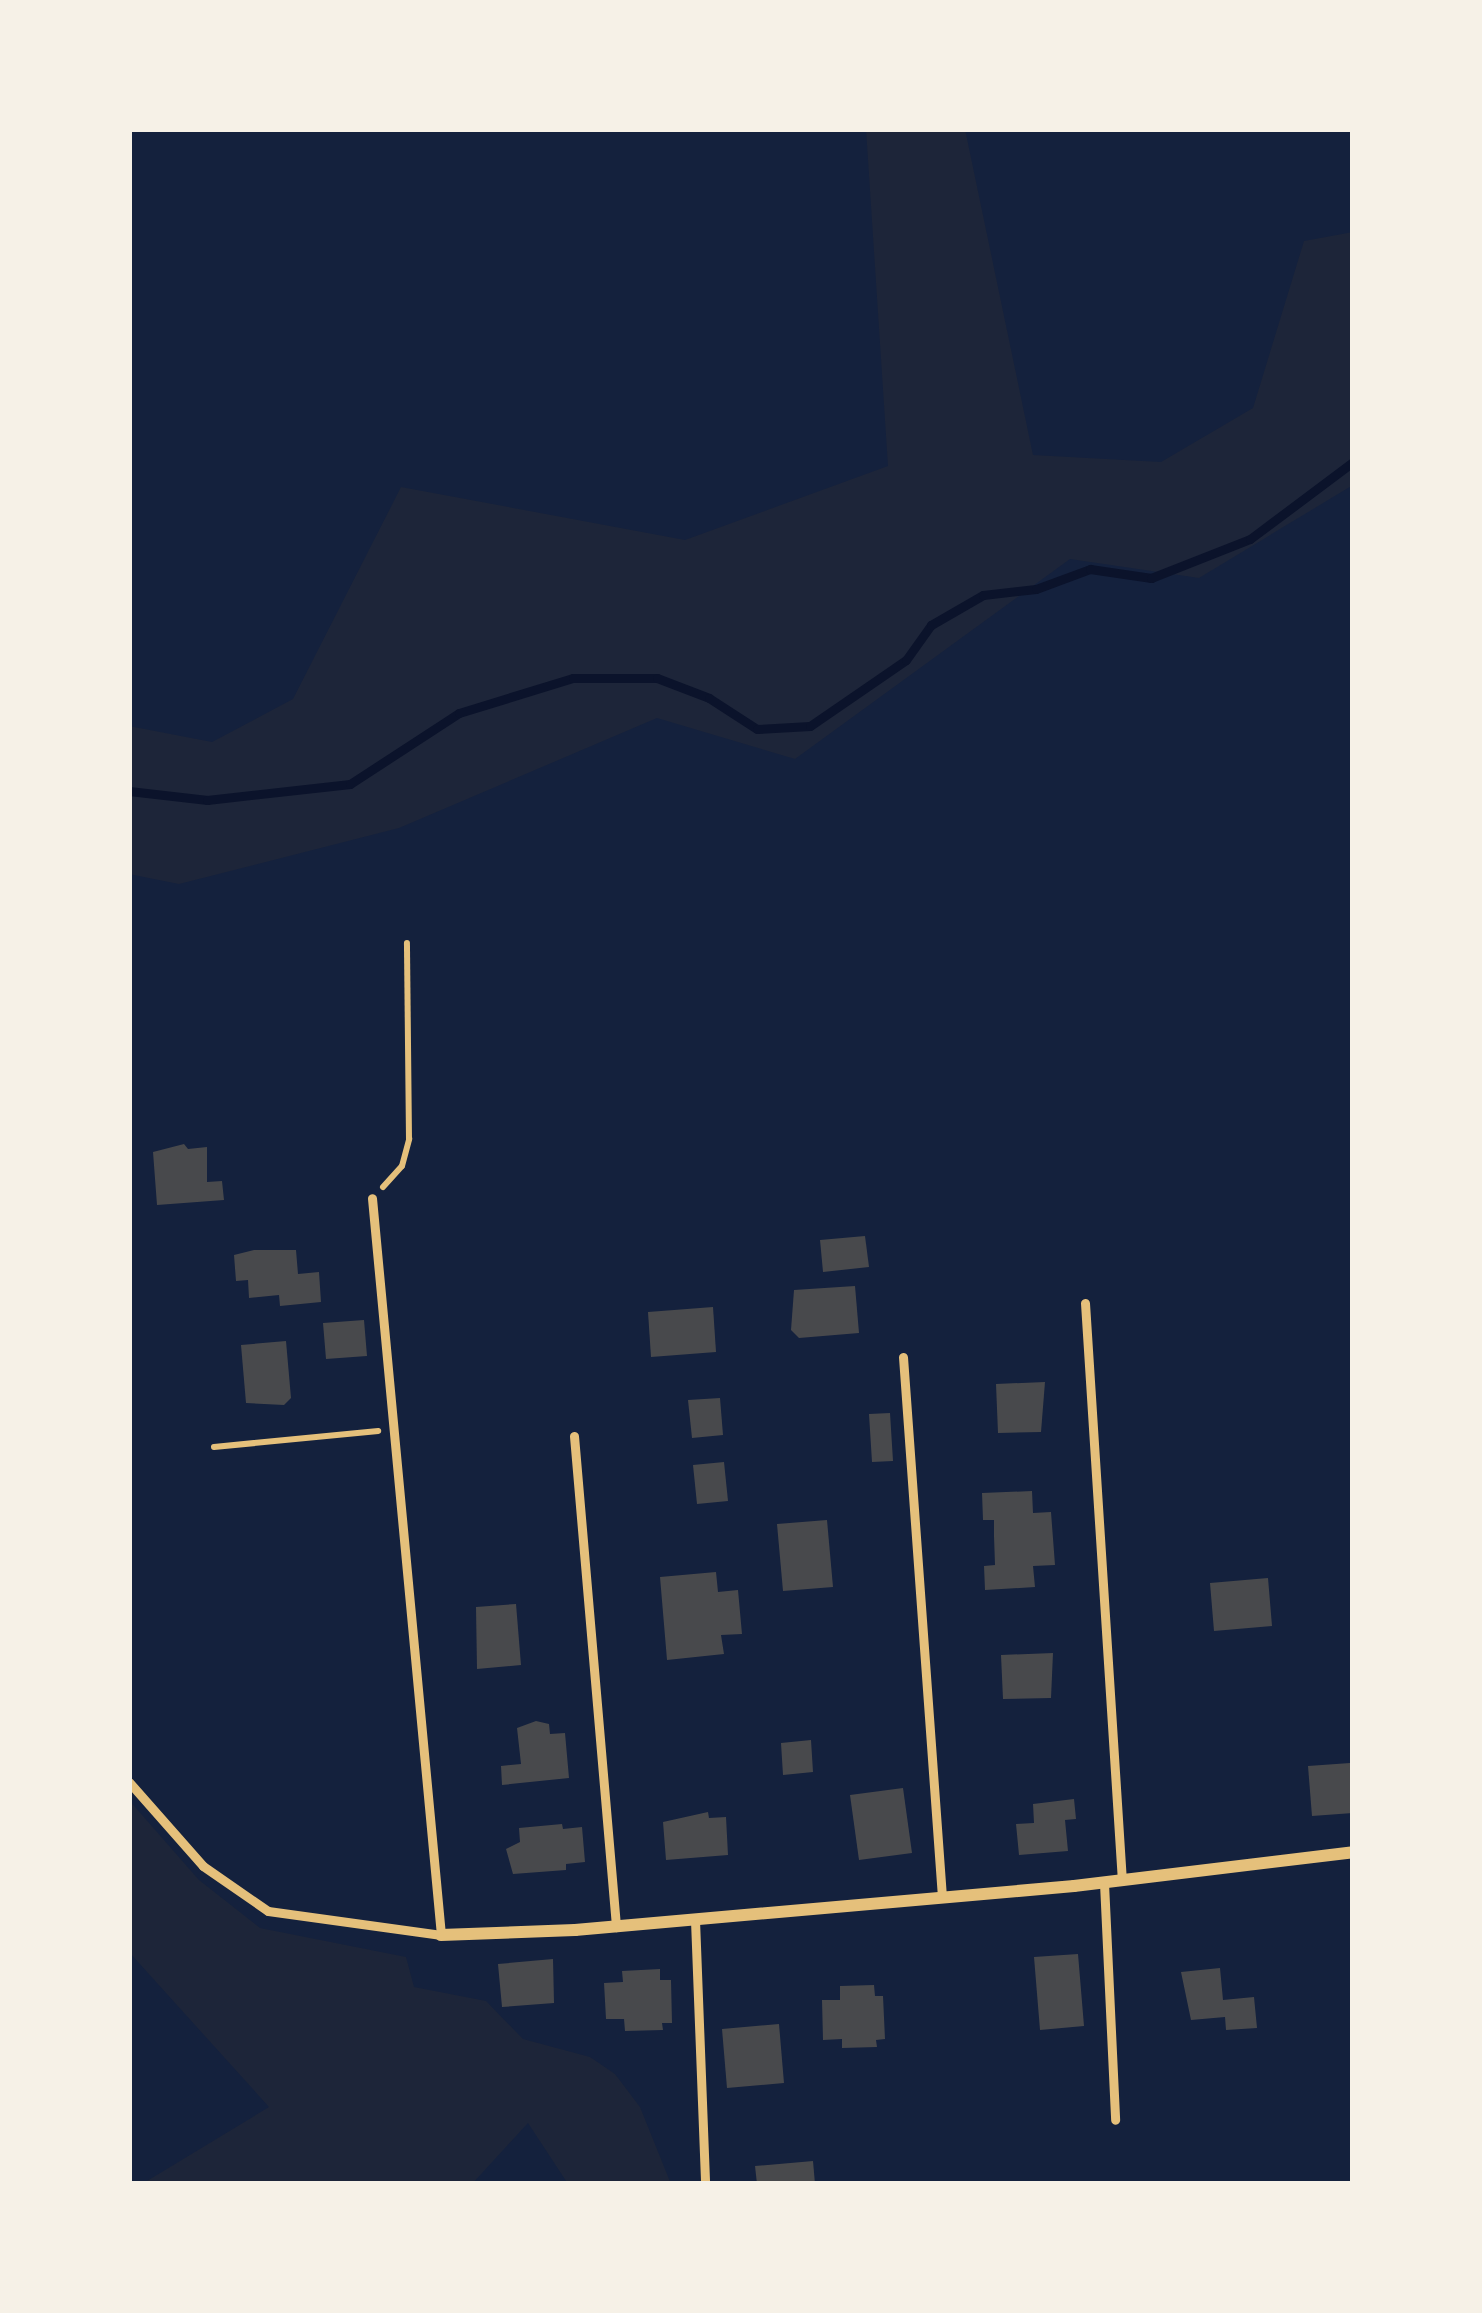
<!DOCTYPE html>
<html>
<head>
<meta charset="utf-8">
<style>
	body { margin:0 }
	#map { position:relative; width:1482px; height:2313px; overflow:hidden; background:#14213d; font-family:"Exo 2",sans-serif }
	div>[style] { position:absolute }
	.green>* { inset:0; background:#1d2539 }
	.stream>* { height:9px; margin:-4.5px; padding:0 4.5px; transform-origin:4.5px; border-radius:4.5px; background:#0b132b }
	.building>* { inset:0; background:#48494c }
	.path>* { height:6px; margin:-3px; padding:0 3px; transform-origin:3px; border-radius:3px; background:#e5c07b }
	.service>* { height:9px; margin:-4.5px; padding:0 4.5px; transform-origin:4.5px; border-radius:4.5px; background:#e5c07b }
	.minor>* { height:12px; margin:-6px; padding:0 6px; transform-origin:6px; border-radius:6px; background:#e5c07b }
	span { translate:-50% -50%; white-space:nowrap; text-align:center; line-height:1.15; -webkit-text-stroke:9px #f6f1e7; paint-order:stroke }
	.frame { position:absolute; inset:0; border:132px solid #f6f1e7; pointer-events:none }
</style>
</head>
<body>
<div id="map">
	<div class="green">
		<i style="clip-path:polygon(866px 129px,965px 129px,1033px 455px,1161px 462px,1253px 408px,1304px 241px,1353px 232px,1353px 485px,1199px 578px,1070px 559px,795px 759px,657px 718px,399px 828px,179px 884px,129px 874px,129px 726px,212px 742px,293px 699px,401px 487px,685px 540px,888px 466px)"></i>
		<i style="clip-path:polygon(129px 1800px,199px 1880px,260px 1928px,406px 1957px,414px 1987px,486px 2001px,523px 2039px,590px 2057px,615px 2074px,640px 2107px,671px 2184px,568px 2184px,528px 2123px,472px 2184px,142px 2184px,269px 2107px,129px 1952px)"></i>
	</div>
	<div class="stream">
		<i style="left:129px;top:791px;width:79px;rotate:6.6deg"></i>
		<i style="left:207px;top:800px;width:144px;rotate:-6.4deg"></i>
		<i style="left:350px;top:784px;width:130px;rotate:-33.1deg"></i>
		<i style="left:459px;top:713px;width:119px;rotate:-17.1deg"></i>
		<i style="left:573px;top:678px;width:84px"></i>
		<i style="left:657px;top:678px;width:56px;rotate:21deg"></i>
		<i style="left:709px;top:698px;width:57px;rotate:32.9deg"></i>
		<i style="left:757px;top:729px;width:53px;rotate:-3.2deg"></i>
		<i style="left:810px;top:726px;width:116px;rotate:-34.5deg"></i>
		<i style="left:906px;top:660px;width:43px;rotate:-54.5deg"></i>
		<i style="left:931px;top:625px;width:60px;rotate:-30deg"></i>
		<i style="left:983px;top:595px;width:53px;rotate:-6.5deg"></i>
		<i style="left:1036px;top:589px;width:58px;rotate:-20.3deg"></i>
		<i style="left:1090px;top:569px;width:62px;rotate:8.4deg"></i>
		<i style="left:1151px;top:578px;width:106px;rotate:-21.5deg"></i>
		<i style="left:1250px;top:539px;width:129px;rotate:-36.8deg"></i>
	</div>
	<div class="building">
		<i style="clip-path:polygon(184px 1144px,188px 1149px,207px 1147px,207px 1182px,222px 1181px,224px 1200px,157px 1205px,153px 1152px)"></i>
		<i style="clip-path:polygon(865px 1236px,869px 1267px,823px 1272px,820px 1240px)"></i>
		<i style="clip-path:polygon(254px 1250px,296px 1250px,298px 1274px,319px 1272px,321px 1302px,280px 1306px,279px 1295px,249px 1298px,248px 1280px,236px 1281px,234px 1255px)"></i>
		<i style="clip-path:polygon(855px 1286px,859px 1333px,799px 1338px,791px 1330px,794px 1290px)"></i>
		<i style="clip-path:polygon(713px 1307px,716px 1352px,651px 1357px,648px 1312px)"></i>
		<i style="clip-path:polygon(364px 1320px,367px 1356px,326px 1359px,323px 1323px)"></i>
		<i style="clip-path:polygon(286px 1341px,291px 1398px,284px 1405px,246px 1403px,241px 1345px)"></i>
		<i style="clip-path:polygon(1045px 1382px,1041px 1432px,998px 1433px,996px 1384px)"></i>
		<i style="clip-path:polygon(720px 1398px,723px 1435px,692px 1438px,688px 1400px)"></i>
		<i style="clip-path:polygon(890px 1413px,893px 1461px,872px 1462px,869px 1414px)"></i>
		<i style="clip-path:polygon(724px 1462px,728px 1501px,697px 1504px,693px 1465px)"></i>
		<i style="clip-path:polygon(1032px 1491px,1033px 1513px,1051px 1512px,1055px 1565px,1033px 1566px,1035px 1587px,985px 1590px,984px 1566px,995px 1565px,994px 1536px,994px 1520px,983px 1520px,982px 1493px)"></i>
		<i style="clip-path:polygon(827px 1520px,833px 1587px,783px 1591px,777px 1524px)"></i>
		<i style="clip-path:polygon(716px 1572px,718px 1592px,738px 1590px,742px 1634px,721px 1635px,724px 1654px,667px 1660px,660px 1577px)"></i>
		<i style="clip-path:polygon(1268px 1578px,1272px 1626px,1214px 1631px,1210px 1583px)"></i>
		<i style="clip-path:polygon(516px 1604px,521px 1665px,477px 1669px,476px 1607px)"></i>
		<i style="clip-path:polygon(1053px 1653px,1051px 1698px,1003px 1699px,1001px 1655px)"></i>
		<i style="clip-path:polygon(536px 1721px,549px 1724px,550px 1734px,565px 1733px,569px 1778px,502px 1785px,501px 1766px,521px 1764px,517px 1728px)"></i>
		<i style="clip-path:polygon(811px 1740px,813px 1772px,783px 1775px,781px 1743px)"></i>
		<i style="clip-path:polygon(1350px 1763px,1353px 1813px,1312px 1816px,1308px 1766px)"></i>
		<i style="clip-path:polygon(903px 1788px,912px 1853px,859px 1860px,850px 1795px)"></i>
		<i style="clip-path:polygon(1074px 1799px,1076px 1819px,1065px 1820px,1068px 1851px,1019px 1855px,1016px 1824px,1034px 1823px,1033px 1804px)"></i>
		<i style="clip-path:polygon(708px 1812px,709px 1818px,726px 1817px,728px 1855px,666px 1860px,663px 1822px)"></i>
		<i style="clip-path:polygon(562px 1824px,563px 1829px,582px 1827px,585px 1862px,566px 1864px,566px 1870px,513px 1874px,506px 1849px,520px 1842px,519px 1828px)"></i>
		<i style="clip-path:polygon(1078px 1954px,1084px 2026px,1040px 2030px,1034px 1957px)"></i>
		<i style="clip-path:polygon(553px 1959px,554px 2003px,502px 2007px,498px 1964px)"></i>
		<i style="clip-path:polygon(1220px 1968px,1223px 2000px,1254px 1997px,1257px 2028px,1226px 2030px,1225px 2017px,1191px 2020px,1181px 1972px)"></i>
		<i style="clip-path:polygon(660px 1969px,660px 1980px,671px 1980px,672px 2023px,662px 2023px,663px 2030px,625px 2031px,624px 2019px,606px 2019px,604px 1983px,623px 1982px,622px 1971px)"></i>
		<i style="clip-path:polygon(874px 1985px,875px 1996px,883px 1996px,885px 2039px,876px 2040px,877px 2047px,842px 2048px,842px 2039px,823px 2040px,822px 2000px,840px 2000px,840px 1986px)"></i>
		<i style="clip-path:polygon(779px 2024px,784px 2083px,727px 2088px,722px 2029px)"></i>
		<i style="clip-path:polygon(813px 2161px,815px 2184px,757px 2184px,755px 2166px)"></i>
	</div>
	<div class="path">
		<i style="left:383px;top:1187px;width:28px;rotate:-48deg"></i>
		<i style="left:402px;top:1166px;width:28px;rotate:-75deg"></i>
		<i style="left:409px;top:1139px;width:196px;rotate:-90.6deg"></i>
		<i style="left:214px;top:1447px;width:165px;rotate:-5.6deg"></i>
	</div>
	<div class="service">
		<i style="left:1085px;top:1303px;width:579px;rotate:86.34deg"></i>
		<i style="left:903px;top:1357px;width:541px;rotate:85.87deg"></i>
		<i style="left:574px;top:1436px;width:493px;rotate:85.1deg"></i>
		<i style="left:129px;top:1782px;width:112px;rotate:48.6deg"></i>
		<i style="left:203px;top:1866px;width:79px;rotate:34.7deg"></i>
		<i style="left:268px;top:1911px;width:175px;rotate:7.9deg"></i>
		<i style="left:441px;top:1935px;width:740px;rotate:-95.35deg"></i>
		<i style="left:1104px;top:1883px;width:237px;rotate:87.3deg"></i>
		<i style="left:695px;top:1920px;width:264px;rotate:87.8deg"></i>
	</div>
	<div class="minor">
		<i style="left:441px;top:1935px;width:134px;rotate:-2.1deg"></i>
		<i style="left:575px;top:1930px;width:501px;rotate:-5.04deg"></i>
		<i style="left:1074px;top:1886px;width:281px;rotate:-6.9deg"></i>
	</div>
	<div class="frame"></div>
</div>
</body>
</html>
